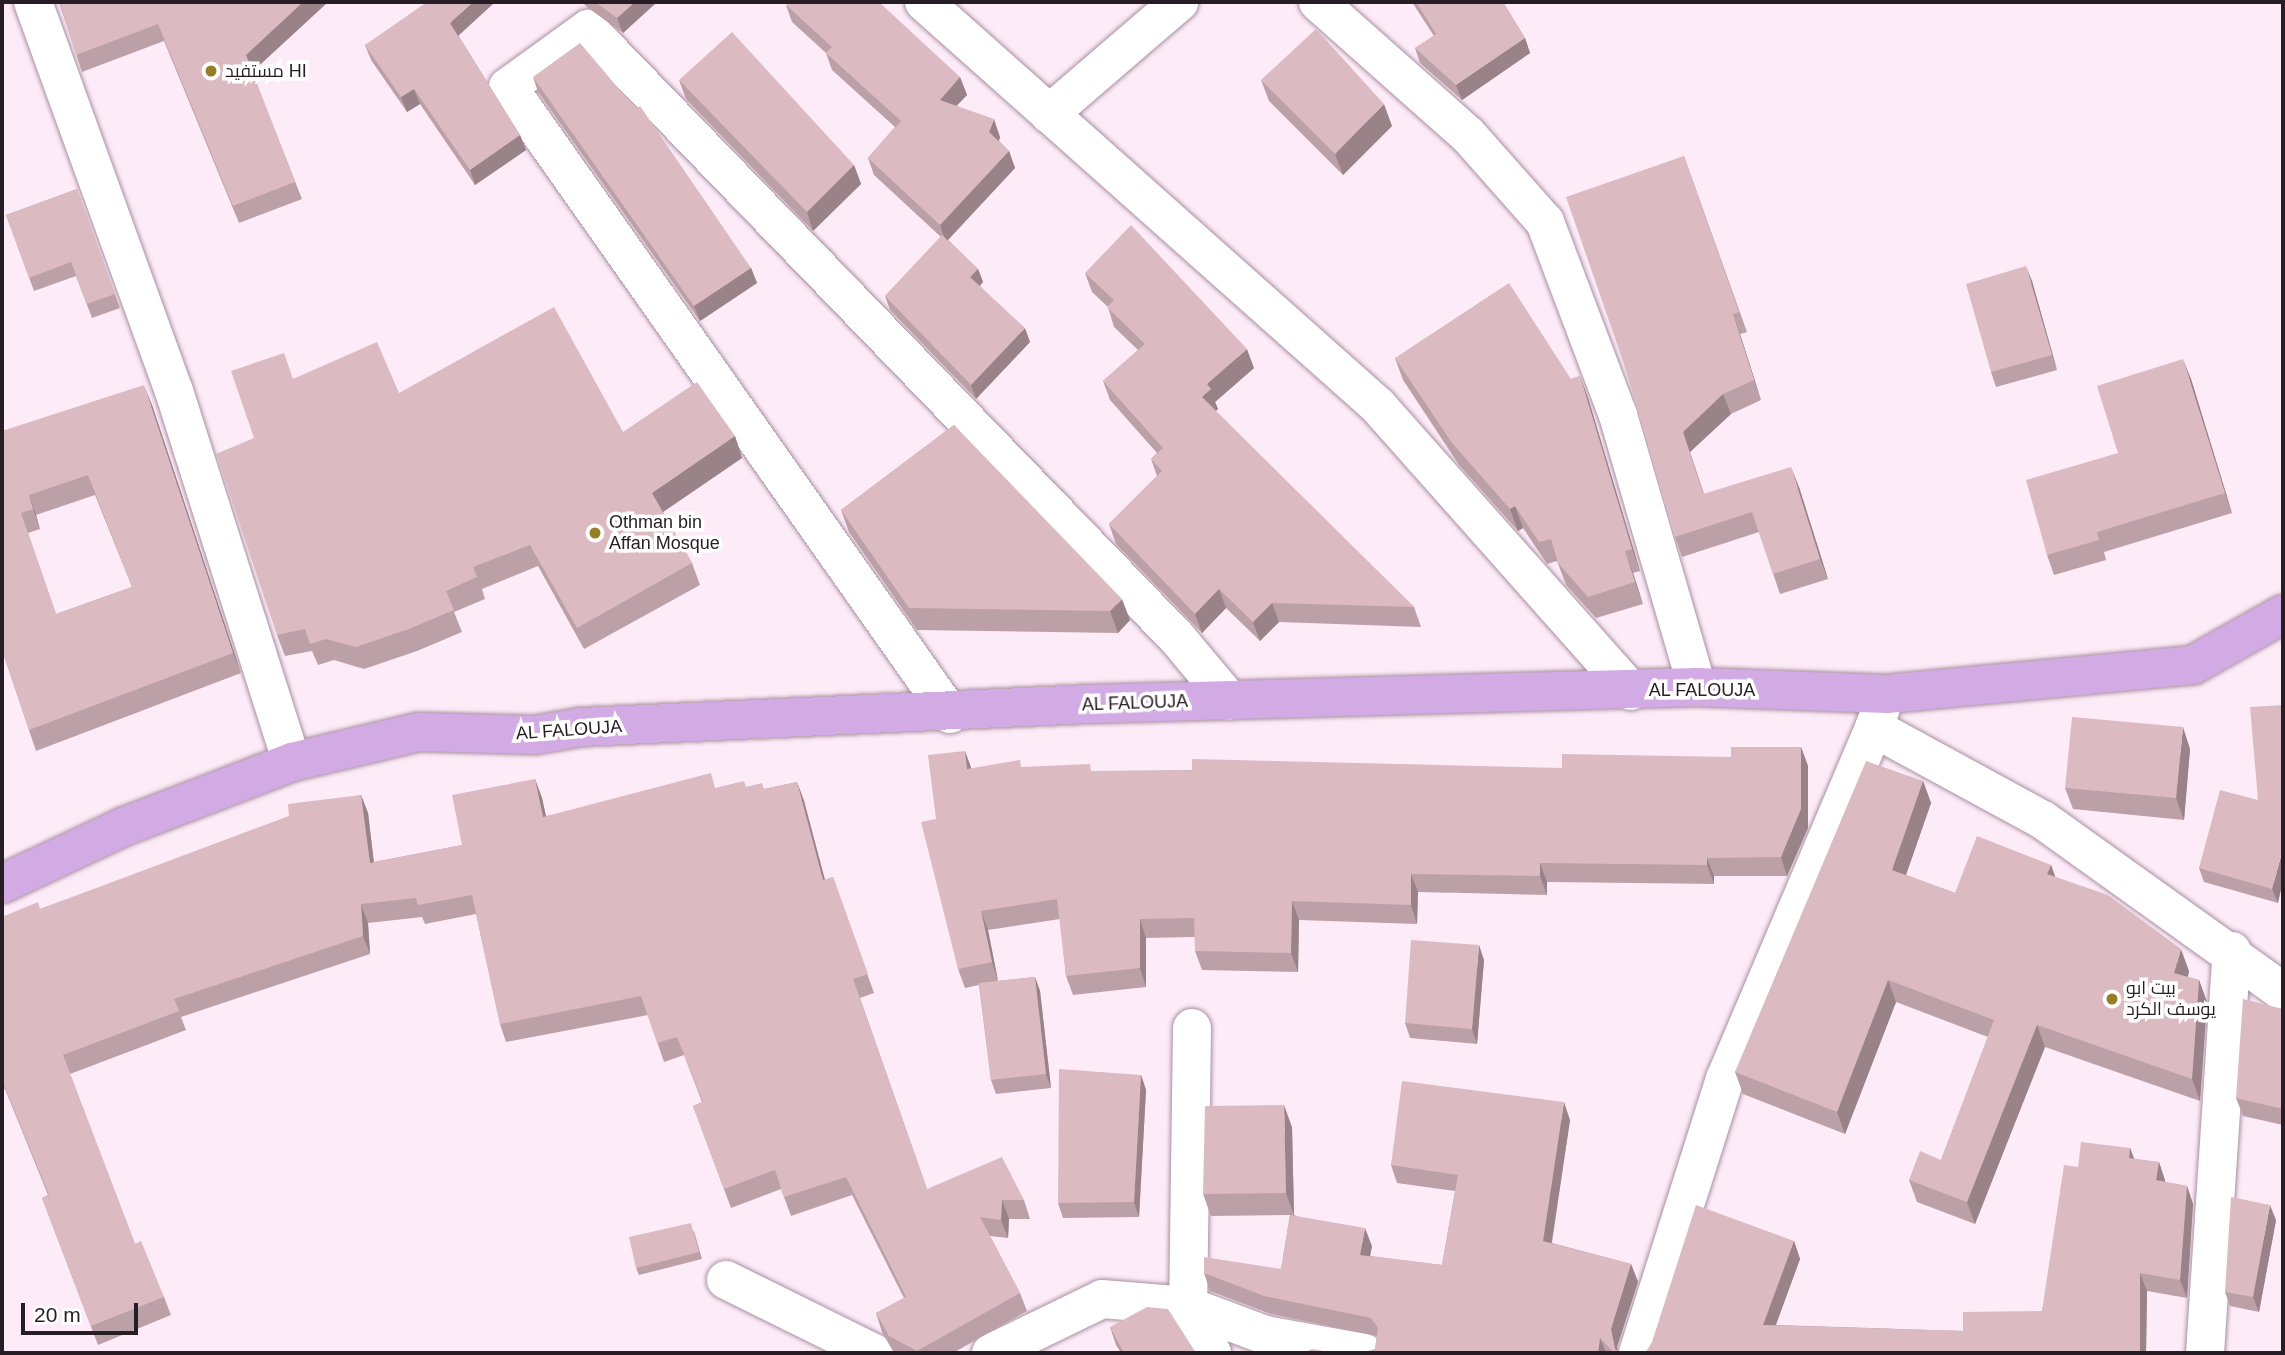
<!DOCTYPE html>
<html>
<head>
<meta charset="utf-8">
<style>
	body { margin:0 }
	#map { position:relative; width:2285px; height:1355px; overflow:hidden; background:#fdecf8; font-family:Helvetica,Cairo,sans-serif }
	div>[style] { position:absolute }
	.roads { filter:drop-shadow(0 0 2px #a98fa1) drop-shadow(0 0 2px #a98fa1) }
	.minor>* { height:38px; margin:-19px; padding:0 19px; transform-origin:19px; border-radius:19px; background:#fff }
	.major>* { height:38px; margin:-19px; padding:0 19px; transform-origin:19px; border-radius:19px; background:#d2abe4 }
	.wall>* { inset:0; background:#bca0a7 }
	.shaded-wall>* { inset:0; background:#998288 }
	.building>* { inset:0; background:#dbbac2 }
	.dots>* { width:19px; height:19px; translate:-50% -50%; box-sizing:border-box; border:4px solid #fff; border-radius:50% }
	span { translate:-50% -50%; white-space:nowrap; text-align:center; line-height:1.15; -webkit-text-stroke:7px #fff; paint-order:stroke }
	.poi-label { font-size:18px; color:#271d24 }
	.left { translate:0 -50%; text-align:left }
	.street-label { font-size:18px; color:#271d24 }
	.frame { position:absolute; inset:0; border:4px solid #271d24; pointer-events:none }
	.scale { position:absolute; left:21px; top:1303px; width:117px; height:32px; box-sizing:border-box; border:4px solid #271d24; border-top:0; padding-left:9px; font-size:21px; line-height:24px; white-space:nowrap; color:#271d24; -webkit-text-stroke:5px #fff; paint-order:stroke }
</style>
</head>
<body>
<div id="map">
	<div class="roads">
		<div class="minor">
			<i style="left:33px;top:2px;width:414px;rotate:70.1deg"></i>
			<i style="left:174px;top:391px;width:389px;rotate:72.4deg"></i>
			<i style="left:924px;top:2px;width:608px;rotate:41.66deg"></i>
			<i style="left:1378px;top:406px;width:381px;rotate:48.4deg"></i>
			<i style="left:1318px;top:2px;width:200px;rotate:41.6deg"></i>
			<i style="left:1468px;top:135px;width:116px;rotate:48.5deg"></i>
			<i style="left:1545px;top:222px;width:206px;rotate:69.3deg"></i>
			<i style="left:1618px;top:415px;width:283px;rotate:73.8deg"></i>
			<i style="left:1049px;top:114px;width:172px;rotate:-40.7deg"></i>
			<i style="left:1882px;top:705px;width:24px;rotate:109deg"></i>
			<i style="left:1874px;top:728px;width:192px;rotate:28.6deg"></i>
			<i style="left:2043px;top:820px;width:295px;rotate:35.6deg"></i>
			<i style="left:950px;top:714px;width:767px;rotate:-125.18deg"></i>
			<i style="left:508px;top:87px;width:99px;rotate:-35.9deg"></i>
			<i style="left:588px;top:29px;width:849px;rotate:45.95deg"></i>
			<i style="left:1178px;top:639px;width:80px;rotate:50.1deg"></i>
			<i style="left:1192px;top:1028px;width:278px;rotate:90.8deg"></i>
			<i style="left:1188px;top:1306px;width:53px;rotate:62.9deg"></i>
			<i style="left:726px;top:1280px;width:165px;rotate:26.3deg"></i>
			<i style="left:991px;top:1353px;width:123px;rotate:-25.9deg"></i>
			<i style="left:1102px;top:1299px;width:86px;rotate:4.7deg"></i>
			<i style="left:1188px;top:1306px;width:82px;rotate:20.6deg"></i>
			<i style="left:1265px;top:1335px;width:101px;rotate:10.3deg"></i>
			<i style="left:1638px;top:1353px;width:287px;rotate:-72.4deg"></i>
			<i style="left:1725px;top:1079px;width:381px;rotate:-67deg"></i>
			<i style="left:2205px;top:1353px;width:403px;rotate:-86.2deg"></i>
		</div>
		<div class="major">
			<i style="left:2px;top:884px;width:134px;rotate:-25.2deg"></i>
			<i style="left:123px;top:827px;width:181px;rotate:-21deg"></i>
			<i style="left:292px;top:762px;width:130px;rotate:-13.3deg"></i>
			<i style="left:419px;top:732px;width:116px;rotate:1.5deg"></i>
			<i style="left:535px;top:735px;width:47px;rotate:-9.9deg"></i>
			<i style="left:581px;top:727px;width:510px;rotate:-2.59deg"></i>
			<i style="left:1090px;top:704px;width:607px;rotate:-1.6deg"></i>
			<i style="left:1697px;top:687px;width:190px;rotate:2.1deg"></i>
			<i style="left:1887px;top:694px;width:307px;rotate:-5.4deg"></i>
			<i style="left:2193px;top:665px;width:103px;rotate:-29.5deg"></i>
		</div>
	</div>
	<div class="wall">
		<i style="clip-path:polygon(59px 2px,328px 2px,252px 72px,302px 199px,239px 223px,164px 41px,82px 72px)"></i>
		<i style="clip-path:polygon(495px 2px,458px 35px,520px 135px,526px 150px,475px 185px,420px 104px,407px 112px,371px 60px,365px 45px)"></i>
		<i style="clip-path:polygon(582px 2px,657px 2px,623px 33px,588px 8px)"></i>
		<i style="clip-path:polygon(1412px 2px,1503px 2px,1525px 38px,1530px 53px,1462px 100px,1420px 63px,1415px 48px,1434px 36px)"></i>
		<i style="clip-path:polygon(786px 5px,960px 77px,967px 95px,956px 106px,1000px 137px,999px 141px,1009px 151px,1015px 168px,948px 240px,978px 269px,983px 282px,980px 286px,1030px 342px,976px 399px,890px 310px,885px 296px,941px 237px,874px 175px,868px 158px,895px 127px,832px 70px,826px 53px,792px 22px)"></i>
		<i style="clip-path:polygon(533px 77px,751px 268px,757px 283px,700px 321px,538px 92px)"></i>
		<i style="clip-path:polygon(679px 80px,854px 165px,861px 184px,813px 231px,686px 99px)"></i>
		<i style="clip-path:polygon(1261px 80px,1392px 126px,1343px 175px,1269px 101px)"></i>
		<i style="clip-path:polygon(1684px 156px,1747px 332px,1740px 334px,1761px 400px,1731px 414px,1690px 452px,1704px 494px,1799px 487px,1828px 579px,1780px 594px,1759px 532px,1682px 557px,1675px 537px)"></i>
		<i style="clip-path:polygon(77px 189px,120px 308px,92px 318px,76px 276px,34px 291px,6px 215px)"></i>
		<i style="clip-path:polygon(1085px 273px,1254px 368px,1215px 402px,1218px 409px,1215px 411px,1414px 607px,1421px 627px,1279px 622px,1260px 641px,1226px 608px,1202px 633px,1116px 544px,1109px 524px,1157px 476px,1151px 459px,1157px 453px,1110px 400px,1103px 381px,1138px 350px,1114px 327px,1108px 307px,1092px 292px)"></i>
		<i style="clip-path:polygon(2032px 281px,2057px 370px,1996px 387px,1991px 372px)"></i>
		<i style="clip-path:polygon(1395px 358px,1571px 379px,1580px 376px,1588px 398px,1640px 571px,1633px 573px,1643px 604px,1596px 618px,1566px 585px,1557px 561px,1547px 564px,1523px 528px,1518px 531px,1459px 465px,1403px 380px)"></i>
		<i style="clip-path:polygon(293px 379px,399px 393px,623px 432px,735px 436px,742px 458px,663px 512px,692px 563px,700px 585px,584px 649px,538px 566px,482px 589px,485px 599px,454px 612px,462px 632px,417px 651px,364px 669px,334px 660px,318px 665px,312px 651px,285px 656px,277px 635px,254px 438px)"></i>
		<i style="clip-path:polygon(2191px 379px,2232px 513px,2104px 552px,2106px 560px,2054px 575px,2047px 555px,2118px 453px)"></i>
		<i style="clip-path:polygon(evenodd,152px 405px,241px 673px,36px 751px,2px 650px,2px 431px,152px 405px,95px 495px,132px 587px,56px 614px,28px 533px,40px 529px,36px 515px,95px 495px)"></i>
		<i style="clip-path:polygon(954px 425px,1130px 620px,1118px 633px,917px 630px,849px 532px,841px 510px)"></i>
		<i style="clip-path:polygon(1801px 747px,1808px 766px,1808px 828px,1787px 876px,1714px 876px,1714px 884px,1547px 882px,1547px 895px,1418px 892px,1417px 924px,1299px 920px,1298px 972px,1202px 970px,1195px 951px,1195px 937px,1146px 938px,1146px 987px,1073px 995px,1066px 976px,1060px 919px,988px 930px,998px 981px,1035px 977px,1040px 991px,1051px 1088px,996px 1094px,991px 1080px,979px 985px,965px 988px,958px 969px,936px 819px,965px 751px,971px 769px,1022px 767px,1093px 771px,1562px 768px,1731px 757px)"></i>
		<i style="clip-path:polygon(2190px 749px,2184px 820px,2073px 809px,2065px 788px)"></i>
		<i style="clip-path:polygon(535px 779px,542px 798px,546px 816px,716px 788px,746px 787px,764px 789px,797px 782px,804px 801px,825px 880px,833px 877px,874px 993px,860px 998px,927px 1189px,1024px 1200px,1030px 1219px,1009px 1219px,1008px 1238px,990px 1236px,1020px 1293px,1027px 1311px,953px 1353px,894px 1353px,882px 1332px,876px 1313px,904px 1298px,852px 1195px,791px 1216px,781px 1189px,731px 1208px,693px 1106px,702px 1102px,684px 1055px,664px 1062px,648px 1015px,506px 1042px,500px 1024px,476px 914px,425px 924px,422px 917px,368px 923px,370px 954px,181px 1017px,186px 1030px,70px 1074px,135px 1244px,164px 1297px,171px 1315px,98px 1345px,42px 1198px,48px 1195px,5px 1089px,2px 1090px,2px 917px,40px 909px,361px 795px,368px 813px,374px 862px,462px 845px)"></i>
		<i style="clip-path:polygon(1923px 781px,1931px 803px,1906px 875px,1955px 893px,2051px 865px,2055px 877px,2189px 971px,2188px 977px,2199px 980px,2207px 1002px,2200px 1101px,2045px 1047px,1975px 1224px,1917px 1202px,1909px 1180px,1941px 1160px,1988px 1037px,1896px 1002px,1845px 1134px,1743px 1094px,1735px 1072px)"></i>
		<i style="clip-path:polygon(2258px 800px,2278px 903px,2204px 882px,2199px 868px)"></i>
		<i style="clip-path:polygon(1484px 960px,1477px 1044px,1410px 1038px,1405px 1023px)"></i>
		<i style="clip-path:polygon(2283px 1009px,2283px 1125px,2243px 1116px,2236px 1098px)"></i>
		<i style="clip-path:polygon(1141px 1075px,1146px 1090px,1139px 1217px,1063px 1218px,1058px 1203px)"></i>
		<i style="clip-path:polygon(1570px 1120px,1552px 1243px,1631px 1264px,1638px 1282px,1617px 1347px,1618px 1351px,1621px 1353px,1363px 1353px,1375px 1349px,1377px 1336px,1271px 1314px,1210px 1291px,1204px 1273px,1281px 1269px,1290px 1215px,1211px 1216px,1203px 1194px,1292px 1127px,1294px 1215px,1372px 1246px,1370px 1256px,1442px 1265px,1455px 1191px,1397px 1183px,1391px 1165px)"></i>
		<i style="clip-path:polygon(2130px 1148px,2134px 1159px,2159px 1162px,2165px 1182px,2187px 1186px,2193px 1204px,2187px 1298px,2147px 1291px,2146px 1353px,1646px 1352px,1794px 1241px,1800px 1259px,1776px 1325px,1963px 1331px,2042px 1311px,2078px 1167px)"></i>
		<i style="clip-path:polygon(2276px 1220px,2259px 1312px,2230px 1306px,2225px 1292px)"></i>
		<i style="clip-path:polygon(694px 1231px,702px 1259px,639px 1275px,636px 1268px)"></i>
		<i style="clip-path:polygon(1110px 1327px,1196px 1353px,1121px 1353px,1116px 1345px)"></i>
	</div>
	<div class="shaded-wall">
		<i style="clip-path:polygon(303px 2px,328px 2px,252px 72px,246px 55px)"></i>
		<i style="clip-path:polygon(473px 2px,495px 2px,456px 38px,450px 23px)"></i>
		<i style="clip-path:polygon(635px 2px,657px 2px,623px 33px,617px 18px)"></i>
		<i style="clip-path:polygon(1525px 38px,1530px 53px,1462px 100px,1456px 85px)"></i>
		<i style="clip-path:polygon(960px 77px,967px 95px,946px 117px,940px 100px)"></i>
		<i style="clip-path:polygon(414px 89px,420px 104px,407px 112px,401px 97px)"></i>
		<i style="clip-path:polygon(1384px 104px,1392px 126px,1343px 175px,1335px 154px)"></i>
		<i style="clip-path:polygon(994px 119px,1000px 137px,996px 149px,989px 132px)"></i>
		<i style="clip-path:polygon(520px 135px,526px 150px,475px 185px,470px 170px)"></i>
		<i style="clip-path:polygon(1009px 151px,1015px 168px,946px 242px,940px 225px)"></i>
		<i style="clip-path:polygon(854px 165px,861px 184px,813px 231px,807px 212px)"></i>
		<i style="clip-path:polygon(2026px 266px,2032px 281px,2057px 370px,2052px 355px)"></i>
		<i style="clip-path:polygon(751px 268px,757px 283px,700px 321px,694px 306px)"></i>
		<i style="clip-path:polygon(978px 269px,983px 282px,975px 291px,970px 277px)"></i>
		<i style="clip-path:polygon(1733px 314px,1740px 334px,1761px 400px,1754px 380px)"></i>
		<i style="clip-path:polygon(1025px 328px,1030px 342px,976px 399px,971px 385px)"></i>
		<i style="clip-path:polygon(1247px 349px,1254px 368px,1215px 402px,1218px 409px,1209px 417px,1202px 397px,1207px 384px)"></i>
		<i style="clip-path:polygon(2183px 359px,2191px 379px,2232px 513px,2225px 493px)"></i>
		<i style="clip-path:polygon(1580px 376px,1588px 398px,1640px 571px,1632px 549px)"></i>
		<i style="clip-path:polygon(144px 385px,152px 405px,241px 673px,233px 653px)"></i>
		<i style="clip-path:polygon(1723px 394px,1731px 414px,1690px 452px,1711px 514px,1683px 432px)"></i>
		<i style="clip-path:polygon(735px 436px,742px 458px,660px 514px,652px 493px)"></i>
		<i style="clip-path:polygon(1791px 467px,1799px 487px,1828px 579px,1820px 559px)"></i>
		<i style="clip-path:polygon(29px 495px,36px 515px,40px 529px,33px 509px)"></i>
		<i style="clip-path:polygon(1515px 506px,1523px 528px,1518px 531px,1510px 509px)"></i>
		<i style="clip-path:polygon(1625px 551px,1633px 573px,1643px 604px,1635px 582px)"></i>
		<i style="clip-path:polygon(1219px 589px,1226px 608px,1202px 633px,1195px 614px)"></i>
		<i style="clip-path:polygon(1122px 599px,1130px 620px,1118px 633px,1110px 611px)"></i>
		<i style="clip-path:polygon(1272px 603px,1279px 622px,1260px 641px,1253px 622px)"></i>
		<i style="clip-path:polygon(2183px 727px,2190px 749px,2184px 820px,2176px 798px)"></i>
		<i style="clip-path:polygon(1801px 747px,1808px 766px,1808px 828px,1787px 876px,1781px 857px)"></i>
		<i style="clip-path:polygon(965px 751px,972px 770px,967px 769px)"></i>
		<i style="clip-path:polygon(535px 779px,542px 798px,550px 835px,543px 817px)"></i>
		<i style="clip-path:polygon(1923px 781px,1931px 803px,1900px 892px,1892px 870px)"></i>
		<i style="clip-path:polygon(797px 782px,804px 801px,830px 899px,823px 880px)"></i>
		<i style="clip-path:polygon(361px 795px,368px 813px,376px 882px,370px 863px)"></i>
		<i style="clip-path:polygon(2283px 849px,2283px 881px,2278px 903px,2272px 889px)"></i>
		<i style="clip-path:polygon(1707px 858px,1714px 876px,1714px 884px,1707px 865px)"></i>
		<i style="clip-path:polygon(1540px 863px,1547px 882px,1547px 895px,1540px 876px)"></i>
		<i style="clip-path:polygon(2051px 865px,2059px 887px,2047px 874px)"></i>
		<i style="clip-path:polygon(1411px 874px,1418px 892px,1417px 924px,1411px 905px)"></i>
		<i style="clip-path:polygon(1292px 901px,1299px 920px,1298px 972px,1291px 953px)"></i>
		<i style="clip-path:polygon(361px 904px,368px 923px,370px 954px,363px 936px)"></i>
		<i style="clip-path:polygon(981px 911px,988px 930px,998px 981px,992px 962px)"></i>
		<i style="clip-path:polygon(1140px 919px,1146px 938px,1146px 987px,1140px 968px)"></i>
		<i style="clip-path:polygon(1479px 945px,1484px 960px,1477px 1044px,1472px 1029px)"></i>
		<i style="clip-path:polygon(2181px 949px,2189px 971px,2183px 995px,2174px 973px)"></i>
		<i style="clip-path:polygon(1035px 977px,1040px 991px,1051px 1088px,1046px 1074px)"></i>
		<i style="clip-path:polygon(1888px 980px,1896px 1002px,1845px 1134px,1837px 1112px)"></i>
		<i style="clip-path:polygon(2199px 980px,2207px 1002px,2200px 1101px,2192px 1079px)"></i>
		<i style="clip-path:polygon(2037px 1025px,2045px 1047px,1975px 1224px,1967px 1202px)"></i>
		<i style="clip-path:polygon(1141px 1075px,1146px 1090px,1139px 1217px,1134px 1202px)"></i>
		<i style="clip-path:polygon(1564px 1102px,1570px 1120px,1549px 1259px,1543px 1241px)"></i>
		<i style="clip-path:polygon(1284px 1105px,1292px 1127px,1294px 1215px,1286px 1193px)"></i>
		<i style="clip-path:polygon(2130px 1148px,2137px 1166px,2129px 1158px)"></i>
		<i style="clip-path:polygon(2159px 1162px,2165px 1180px,2163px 1198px,2156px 1180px)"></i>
		<i style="clip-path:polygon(2187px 1186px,2193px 1204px,2187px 1298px,2180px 1280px)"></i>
		<i style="clip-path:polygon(1002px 1200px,1009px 1219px,1008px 1238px,1001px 1220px)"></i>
		<i style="clip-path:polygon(2270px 1205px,2276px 1220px,2259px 1312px,2253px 1297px)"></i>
		<i style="clip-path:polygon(1365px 1228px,1372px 1246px,1367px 1273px,1360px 1255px)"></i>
		<i style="clip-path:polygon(1794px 1241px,1800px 1259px,1769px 1343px,1763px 1325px)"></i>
		<i style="clip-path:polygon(1631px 1264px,1638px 1282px,1617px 1347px,1618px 1353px,1616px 1353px,1611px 1329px)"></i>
		<i style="clip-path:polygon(2140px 1273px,2147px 1291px,2146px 1353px,2140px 1353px)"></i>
		<i style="clip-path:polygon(1600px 1338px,1606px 1353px,1598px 1353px)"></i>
	</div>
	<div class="building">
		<i style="clip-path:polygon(60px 2px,303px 2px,246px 55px,295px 182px,233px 206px,158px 24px,76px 55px)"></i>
		<i style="clip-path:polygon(427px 2px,473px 2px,450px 23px,520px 135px,470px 170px,414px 89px,401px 97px,365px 45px)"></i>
		<i style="clip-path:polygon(595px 2px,635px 2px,617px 18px)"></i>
		<i style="clip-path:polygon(789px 2px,879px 2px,960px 77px,940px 100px,994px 119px,989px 132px,1009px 151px,940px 225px,868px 158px,901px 121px,826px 53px,832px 47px,786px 5px)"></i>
		<i style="clip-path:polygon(1416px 2px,1503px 2px,1525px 38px,1456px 85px,1415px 48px,1436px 34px)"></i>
		<i style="clip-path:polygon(1316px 29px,1384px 104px,1335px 154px,1261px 80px)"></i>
		<i style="clip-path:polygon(732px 32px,854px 165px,807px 212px,679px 80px)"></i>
		<i style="clip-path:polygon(580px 43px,636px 109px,640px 106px,751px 268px,694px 306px,533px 77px)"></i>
		<i style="clip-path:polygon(1684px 156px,1739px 312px,1733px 314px,1754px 380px,1723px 394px,1683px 432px,1703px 494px,1791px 467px,1820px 559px,1773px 574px,1752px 512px,1675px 537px,1624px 364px,1566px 197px)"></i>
		<i style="clip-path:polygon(77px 189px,115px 294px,87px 304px,71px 262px,29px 278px,6px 215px)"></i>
		<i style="clip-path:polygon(1131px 225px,1247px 349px,1207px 384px,1211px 389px,1202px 397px,1414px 607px,1272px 603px,1253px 622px,1219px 589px,1195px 614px,1109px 524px,1162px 471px,1151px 459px,1163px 448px,1103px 381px,1145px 344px,1107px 307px,1114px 300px,1085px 273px)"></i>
		<i style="clip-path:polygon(942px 235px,978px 269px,970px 277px,1025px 328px,971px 385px,885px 296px)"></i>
		<i style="clip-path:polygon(2026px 266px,2052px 355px,1991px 372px,1966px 284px)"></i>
		<i style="clip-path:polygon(1509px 283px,1571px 379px,1580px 376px,1632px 549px,1625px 551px,1635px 582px,1588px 597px,1558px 563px,1551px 539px,1539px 542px,1515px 506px,1510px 509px,1452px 443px,1395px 358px)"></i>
		<i style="clip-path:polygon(554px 307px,623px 432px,697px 382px,735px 436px,652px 493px,692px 563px,577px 628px,530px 545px,473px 567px,477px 577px,446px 591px,454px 610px,409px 629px,356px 647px,326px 639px,310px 644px,305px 629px,277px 635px,216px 454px,254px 438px,231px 371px,284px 353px,293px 379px,377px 342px,399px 393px)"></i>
		<i style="clip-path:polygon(2183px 359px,2225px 493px,2097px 532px,2099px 540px,2047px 555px,2026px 480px,2118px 453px,2097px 386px)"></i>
		<i style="clip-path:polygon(evenodd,144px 385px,233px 653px,29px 730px,2px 650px,2px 431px,144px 385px,88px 475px,132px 587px,56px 614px,21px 513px,33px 509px,29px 495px,88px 475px)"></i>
		<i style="clip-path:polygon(954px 425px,1122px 599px,1110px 611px,909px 608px,841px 510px)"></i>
		<i style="clip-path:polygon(2283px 705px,2283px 849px,2272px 889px,2199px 868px,2220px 790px,2258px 800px,2250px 707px)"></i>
		<i style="clip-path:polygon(2072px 717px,2183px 727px,2176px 798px,2065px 788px)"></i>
		<i style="clip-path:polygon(1731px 747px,1801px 747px,1801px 809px,1781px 857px,1707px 858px,1707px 865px,1540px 863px,1540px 876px,1411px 874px,1411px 905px,1292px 901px,1291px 953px,1195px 951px,1194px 918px,1140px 919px,1140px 968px,1066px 976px,1057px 899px,981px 911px,992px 962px,958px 969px,921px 822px,936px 819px,928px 755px,965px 751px,967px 769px,1020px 760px,1021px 767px,1090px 764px,1091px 771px,1192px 771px,1192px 759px,1562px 768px,1562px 754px,1731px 757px)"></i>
		<i style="clip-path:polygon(1866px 761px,1923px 781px,1892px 870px,1955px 893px,1977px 836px,2051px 865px,2047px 874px,2108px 895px,2181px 949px,2174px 973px,2199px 980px,2192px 1079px,2037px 1025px,1967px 1202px,1909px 1180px,1920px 1151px,1941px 1160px,1994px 1020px,1888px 980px,1837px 1112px,1735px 1072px)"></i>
		<i style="clip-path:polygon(711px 773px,715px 788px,744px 781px,746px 787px,762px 783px,764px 789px,797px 782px,823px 880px,833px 877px,868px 974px,853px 979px,927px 1189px,1002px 1157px,1024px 1200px,1002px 1200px,1001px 1220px,980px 1217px,1020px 1293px,917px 1351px,889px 1336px,876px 1313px,906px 1297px,846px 1177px,784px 1197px,775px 1170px,724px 1189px,693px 1106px,703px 1102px,677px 1037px,657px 1043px,641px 996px,500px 1024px,472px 895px,418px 905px,416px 898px,361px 904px,363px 936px,174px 999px,179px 1011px,63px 1055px,135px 1244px,141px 1241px,164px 1297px,91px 1326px,42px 1198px,49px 1195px,2px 1080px,2px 917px,38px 902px,40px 909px,289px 816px,288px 804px,361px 795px,370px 863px,462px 845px,452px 795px,535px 779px,543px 817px)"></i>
		<i style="clip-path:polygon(1411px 940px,1479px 945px,1472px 1029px,1405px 1023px)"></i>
		<i style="clip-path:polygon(1035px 977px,1046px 1074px,991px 1080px,979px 983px)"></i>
		<i style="clip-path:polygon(2243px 999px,2283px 1009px,2283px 1109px,2236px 1098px)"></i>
		<i style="clip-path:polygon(1059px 1069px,1141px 1075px,1134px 1202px,1058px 1203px)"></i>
		<i style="clip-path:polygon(1402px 1081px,1564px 1102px,1543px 1241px,1631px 1264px,1611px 1329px,1615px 1349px,1621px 1353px,1614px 1353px,1600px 1338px,1598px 1353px,1363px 1353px,1375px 1349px,1378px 1328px,1371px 1318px,1264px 1296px,1204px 1273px,1204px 1257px,1281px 1269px,1290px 1215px,1365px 1228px,1360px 1255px,1442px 1265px,1458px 1175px,1391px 1165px)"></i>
		<i style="clip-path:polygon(1284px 1105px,1286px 1193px,1203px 1194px,1205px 1106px)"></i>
		<i style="clip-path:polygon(2081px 1142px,2130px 1148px,2129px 1158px,2159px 1162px,2156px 1180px,2187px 1186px,2180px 1280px,2140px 1273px,2140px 1353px,1638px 1353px,1646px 1352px,1652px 1342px,1696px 1205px,1794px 1241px,1763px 1325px,1963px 1331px,1963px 1312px,2042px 1311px,2064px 1165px,2078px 1167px)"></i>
		<i style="clip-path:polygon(2231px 1197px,2270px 1205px,2253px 1297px,2225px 1292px)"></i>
		<i style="clip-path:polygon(691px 1223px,699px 1252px,636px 1268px,629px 1237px)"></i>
		<i style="clip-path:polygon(1147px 1307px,1168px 1309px,1196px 1353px,1124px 1353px,1110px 1327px)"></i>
		<i style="clip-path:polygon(1312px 1349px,1335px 1353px,1303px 1353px)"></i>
	</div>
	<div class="dots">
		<i style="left:211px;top:71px;background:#957e25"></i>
		<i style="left:595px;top:533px;background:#957e25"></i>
		<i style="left:2112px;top:999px;background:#957e25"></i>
	</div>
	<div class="poi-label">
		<span class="left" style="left:225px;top:71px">مستفيد HI</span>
		<span class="left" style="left:609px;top:533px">Othman bin<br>Affan Mosque</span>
		<span class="left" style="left:2126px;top:999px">بيت ابو<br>يوسف الكرد</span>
	</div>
	<div class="street-label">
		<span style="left:1702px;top:690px">AL FALOUJA</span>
		<span style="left:1135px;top:703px;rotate:-2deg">AL FALOUJA</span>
		<span style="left:569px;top:730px;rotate:-4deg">AL FALOUJA</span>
	</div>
	<div class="frame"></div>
	<div class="scale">20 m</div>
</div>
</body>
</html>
